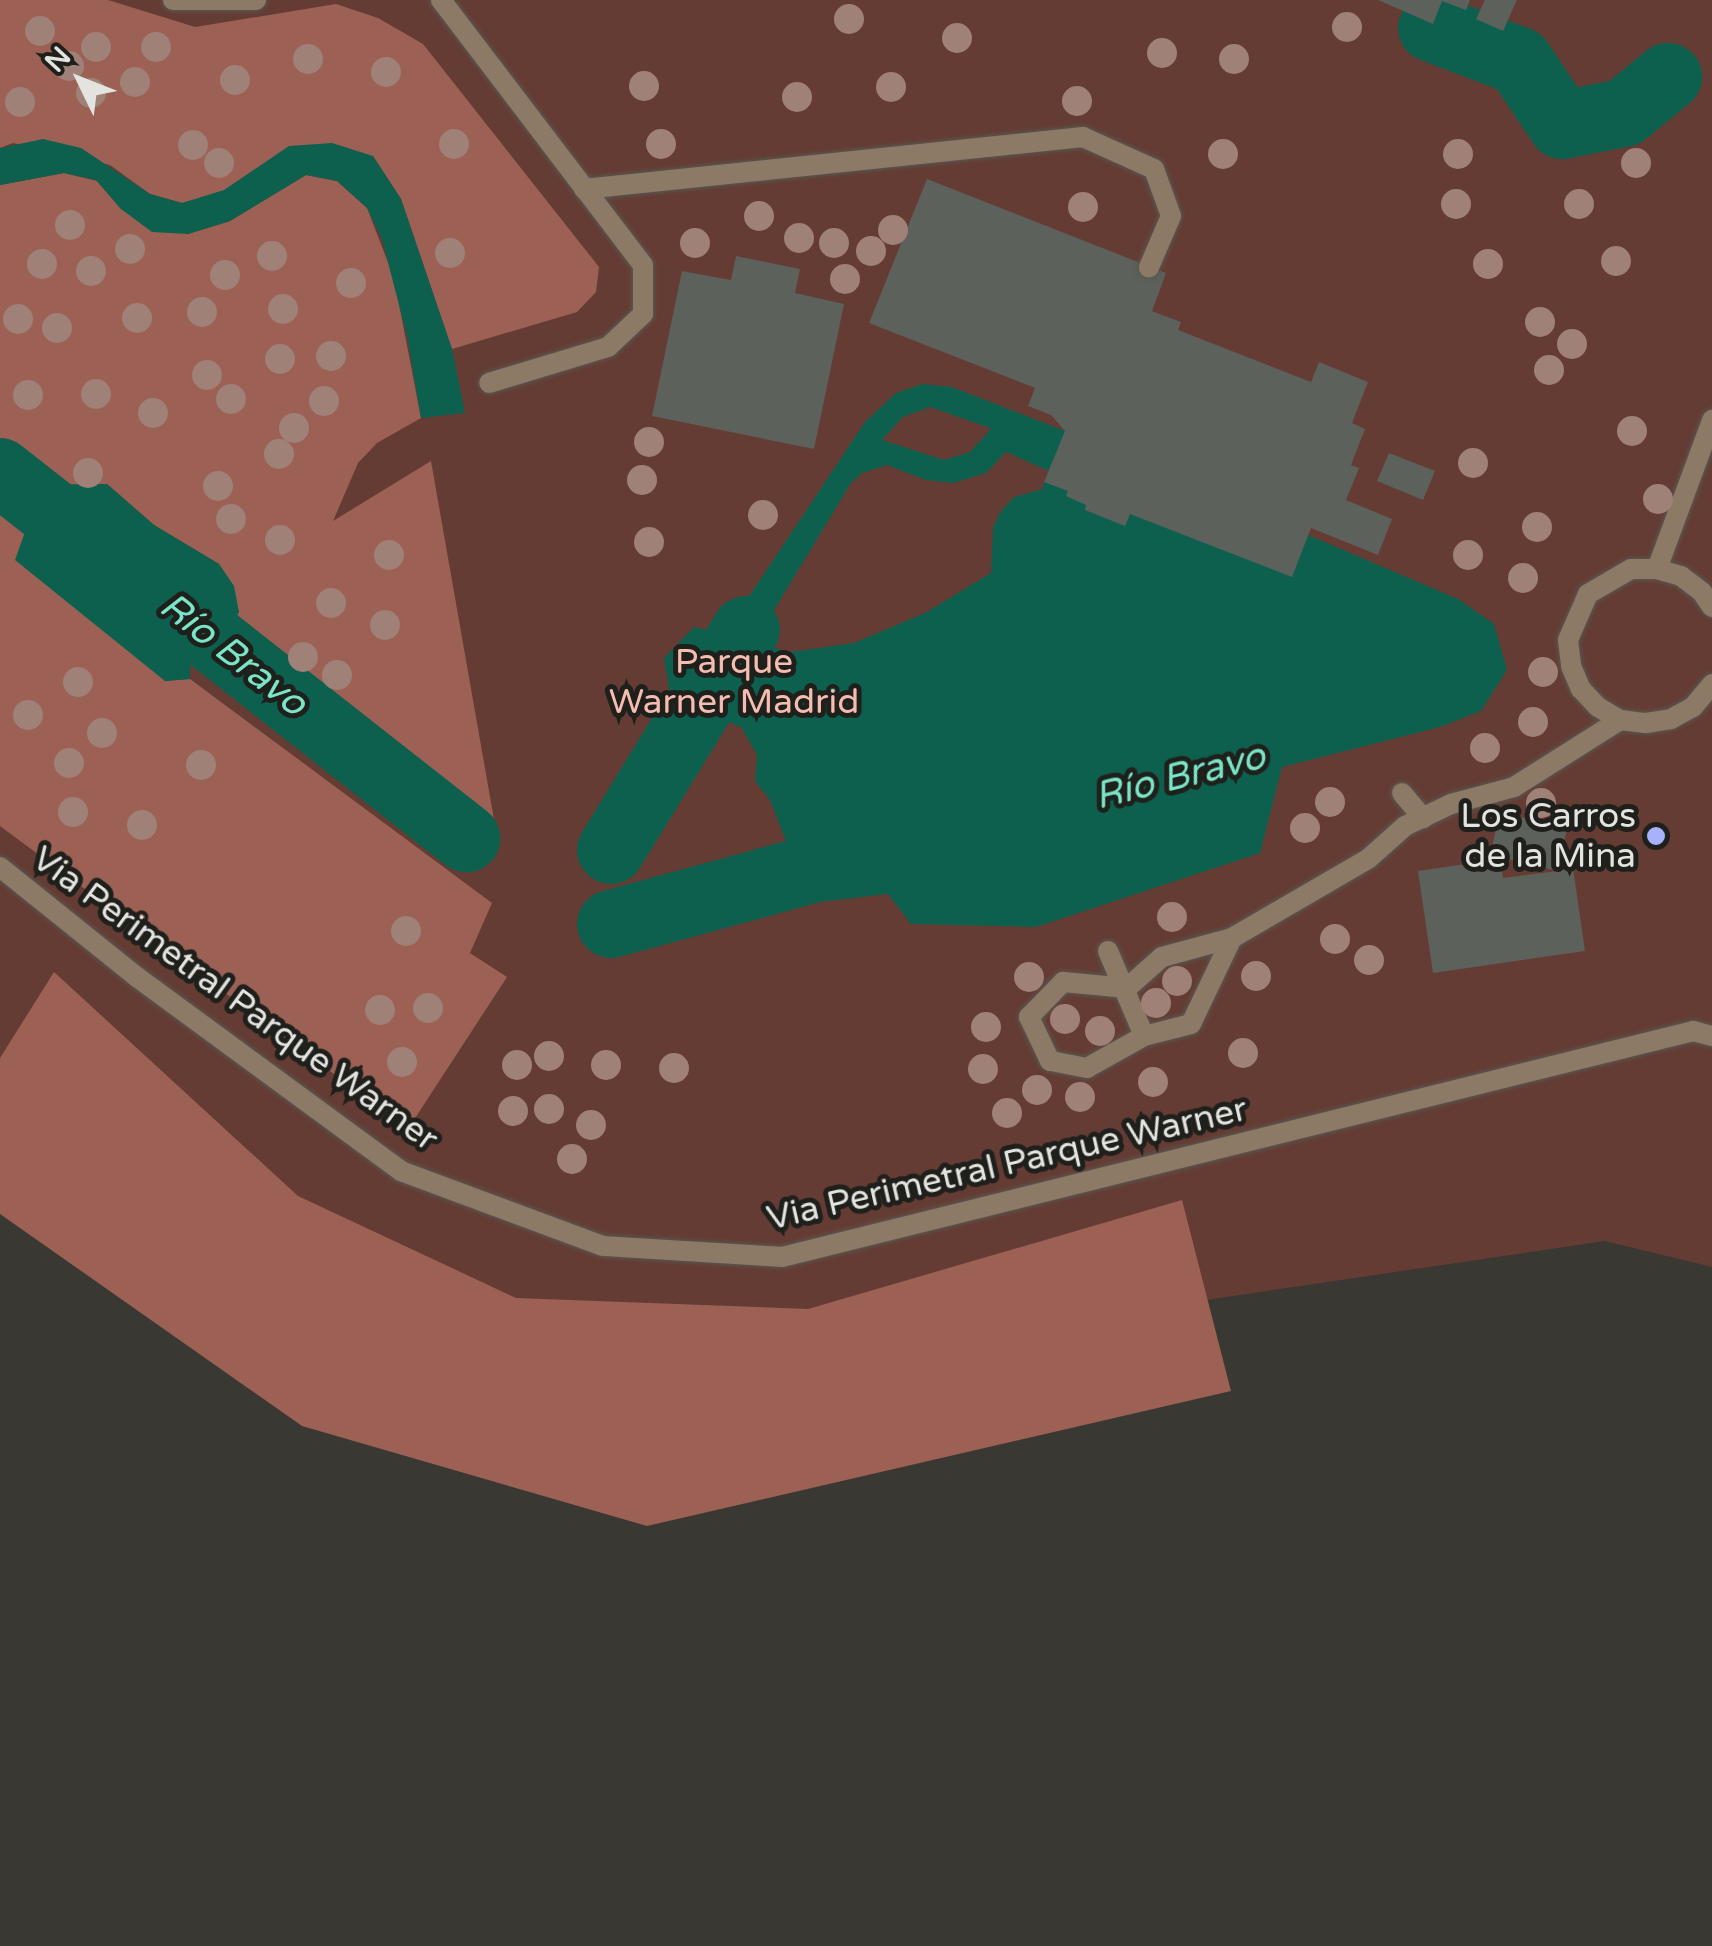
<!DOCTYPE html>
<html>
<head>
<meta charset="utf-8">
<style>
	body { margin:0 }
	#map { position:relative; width:1712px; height:1946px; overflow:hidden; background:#393832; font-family:"Varela Round",sans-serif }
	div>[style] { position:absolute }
	.green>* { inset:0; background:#653c33 }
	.forest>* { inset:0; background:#9c6154 }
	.water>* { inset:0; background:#0d604e }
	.canal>* { height:68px; margin:-34px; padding:0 34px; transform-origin:34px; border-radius:34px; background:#0d604e }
	.building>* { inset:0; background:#5c615b }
	.roads { filter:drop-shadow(0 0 2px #585751) drop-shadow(0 0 2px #585751) }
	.lane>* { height:20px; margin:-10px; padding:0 10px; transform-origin:10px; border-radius:10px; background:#8c7a67 }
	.street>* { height:20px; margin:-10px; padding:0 10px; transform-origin:10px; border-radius:10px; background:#8c7a67 }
	.trees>* { width:30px; height:30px; margin:-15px; border-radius:50%; background:#a08177 }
	.dots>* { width:28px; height:28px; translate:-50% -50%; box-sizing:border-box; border:5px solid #1f1f1c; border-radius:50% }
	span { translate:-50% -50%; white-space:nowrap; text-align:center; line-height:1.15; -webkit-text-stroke:10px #1f1f1c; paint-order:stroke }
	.park-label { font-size:35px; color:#f4bdb0 }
	.poi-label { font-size:35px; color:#e3e3df }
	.right { translate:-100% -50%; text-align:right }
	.street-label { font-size:35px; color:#e3e3df }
	.water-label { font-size:38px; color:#79e5c6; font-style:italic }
	.north { position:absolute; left:30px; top:30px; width:100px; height:100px; -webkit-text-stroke:8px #1f1f1c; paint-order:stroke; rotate:313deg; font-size:28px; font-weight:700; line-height:40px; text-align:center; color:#e3e3df }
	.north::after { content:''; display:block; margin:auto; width:35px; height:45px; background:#e3e3df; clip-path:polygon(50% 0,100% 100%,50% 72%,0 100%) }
</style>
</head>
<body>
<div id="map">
	<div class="green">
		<i style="clip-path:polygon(0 0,1712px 0,1712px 1267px,1605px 1241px,751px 1367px,339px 1328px,0 1148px)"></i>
	</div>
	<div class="forest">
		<i style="clip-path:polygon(0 0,108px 0,195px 27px,336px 4px,378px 18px,423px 44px,599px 267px,596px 292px,577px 312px,452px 349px,401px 199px,373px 156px,182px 203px,150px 194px,110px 165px,13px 143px,0 148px)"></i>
		<i style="clip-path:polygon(64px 173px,97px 181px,121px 209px,188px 234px,230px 221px,306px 175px,337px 181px,367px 208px,394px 278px,421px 418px,377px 443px,358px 463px,333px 521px,431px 461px,499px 848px,223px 637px,239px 612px,219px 564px,154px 525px,107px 484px,41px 485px,0 446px,0 185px)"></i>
		<i style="clip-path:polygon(0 489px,31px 515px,165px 681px,190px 679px,492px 903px,470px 953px,507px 977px,408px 1129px,0 826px)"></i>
		<i style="clip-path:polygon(54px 972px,298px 1196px,516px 1298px,808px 1309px,1182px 1200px,1231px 1391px,647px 1526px,302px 1426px,0 1214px,0 1058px)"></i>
	</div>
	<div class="water">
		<i style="clip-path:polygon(43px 139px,81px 148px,150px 194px,182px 203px,224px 190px,289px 146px,332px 143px,373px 156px,401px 199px,452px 349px,465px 413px,421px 418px,407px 336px,382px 239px,367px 208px,337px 181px,306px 175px,230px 221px,188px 234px,152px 232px,121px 209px,96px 180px,64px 173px,0 185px,0 148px)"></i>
		<i style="clip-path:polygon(evenodd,923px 384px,952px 387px,1065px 431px,1458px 599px,1494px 624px,1507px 670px,1481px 711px,1440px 727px,1282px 767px,1260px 853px,1036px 927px,911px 924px,888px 894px,810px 903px,770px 800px,755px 781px,757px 755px,741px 727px,671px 700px,664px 658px,694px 627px,724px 634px,865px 422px,896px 393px,923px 384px,930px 407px,990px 428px,991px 429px,970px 452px,944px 460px,882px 440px,903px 417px,930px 407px,923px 384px,1006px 452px,1049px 471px,1042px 489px,1014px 497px,1001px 511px,993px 527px,991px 573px,925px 613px,854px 643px,791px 652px,754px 643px,851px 483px,862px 473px,887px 465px,926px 480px,953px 483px,986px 473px,1006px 452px)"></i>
		<i style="clip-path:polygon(0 446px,41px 485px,107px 484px,154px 525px,219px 564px,234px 586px,239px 612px,223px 637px,191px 610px,190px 679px,165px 681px,15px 560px,31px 515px,0 489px)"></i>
	</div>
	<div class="canal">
		<i style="left:1432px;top:28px;width:93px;rotate:20.8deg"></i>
		<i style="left:1519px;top:61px;width:77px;rotate:56.1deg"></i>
		<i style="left:1562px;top:125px;width:63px;rotate:-11deg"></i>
		<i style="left:1624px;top:113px;width:57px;rotate:-39.3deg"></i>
		<i style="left:0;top:472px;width:593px;rotate:38.15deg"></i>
		<i style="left:611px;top:850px;width:258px;rotate:-58.5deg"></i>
		<i style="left:611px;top:924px;width:285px;rotate:-15.3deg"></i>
	</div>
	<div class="building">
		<i style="clip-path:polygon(1378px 0,1470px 0,1466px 10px,1442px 1px,1433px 24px)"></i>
		<i style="clip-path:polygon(1485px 0,1517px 0,1503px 31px,1476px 19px)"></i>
		<i style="clip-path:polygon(927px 179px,1166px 273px,1152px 311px,1181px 322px,1178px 330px,1311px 382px,1319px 362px,1368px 382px,1352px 423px,1365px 429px,1351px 465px,1359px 468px,1346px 500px,1392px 519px,1378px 555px,1311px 528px,1292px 577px,1130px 514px,1125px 526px,1085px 510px,1086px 505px,1066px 496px,1068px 491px,1044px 482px,1065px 431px,1051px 415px,1028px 406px,1035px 388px,869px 323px)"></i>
		<i style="clip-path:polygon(736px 256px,800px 269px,795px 293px,844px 304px,814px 449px,652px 416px,682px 271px,731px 280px)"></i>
		<i style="clip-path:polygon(1389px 453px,1435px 471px,1423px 500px,1377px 481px)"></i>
		<i style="clip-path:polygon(1500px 812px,1567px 828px,1558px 871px,1573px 868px,1585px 951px,1433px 973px,1418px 871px,1500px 859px,1503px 878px,1558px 871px,1490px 855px)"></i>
	</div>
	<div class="roads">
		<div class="lane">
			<i style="left:173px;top:0;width:83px"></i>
			<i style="left:441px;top:0;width:333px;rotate:52.7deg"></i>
			<i style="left:643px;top:265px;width:49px;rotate:90deg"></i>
			<i style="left:643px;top:314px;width:48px;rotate:136.7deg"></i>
			<i style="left:608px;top:347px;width:124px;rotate:163.2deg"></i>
			<i style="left:584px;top:189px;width:502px;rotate:-5.95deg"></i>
			<i style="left:1083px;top:137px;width:78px;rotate:24.3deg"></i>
			<i style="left:1154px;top:169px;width:50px;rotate:70.1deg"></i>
			<i style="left:1171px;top:216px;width:56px;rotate:113.3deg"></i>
			<i style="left:0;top:867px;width:176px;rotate:38.8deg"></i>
			<i style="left:137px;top:977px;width:328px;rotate:36.3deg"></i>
			<i style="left:401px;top:1171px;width:215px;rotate:20.4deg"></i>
			<i style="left:603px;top:1246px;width:179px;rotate:3.5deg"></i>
			<i style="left:782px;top:1257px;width:939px;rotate:-13.93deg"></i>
			<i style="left:1693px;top:1031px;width:20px;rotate:15deg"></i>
		</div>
		<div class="street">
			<i style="left:1657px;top:569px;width:159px;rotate:-69.7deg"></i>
			<i style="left:1712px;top:607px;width:18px;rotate:-124deg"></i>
			<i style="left:1702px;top:592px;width:26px;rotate:-143deg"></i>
			<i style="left:1681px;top:576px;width:25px;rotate:-164deg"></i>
			<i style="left:1657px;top:569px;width:26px;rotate:180deg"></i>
			<i style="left:1631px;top:569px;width:50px;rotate:149.8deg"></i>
			<i style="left:1588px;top:594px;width:50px;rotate:113.5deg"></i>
			<i style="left:1568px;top:640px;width:26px;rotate:83deg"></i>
			<i style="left:1571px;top:666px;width:25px;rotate:67deg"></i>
			<i style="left:1581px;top:689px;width:25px;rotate:47deg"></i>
			<i style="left:1598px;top:707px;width:26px;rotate:31deg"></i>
			<i style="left:1620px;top:720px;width:26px;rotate:7deg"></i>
			<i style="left:1646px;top:723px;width:25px;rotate:-9deg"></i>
			<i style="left:1671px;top:719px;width:25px;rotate:-29deg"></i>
			<i style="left:1693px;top:707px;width:30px;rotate:-50deg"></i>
			<i style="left:1402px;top:793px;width:33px;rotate:50deg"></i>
			<i style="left:1232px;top:938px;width:95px;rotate:115.5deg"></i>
			<i style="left:1191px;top:1024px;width:49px;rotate:165.7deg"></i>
			<i style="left:1144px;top:1036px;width:65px;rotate:150.7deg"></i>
			<i style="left:1087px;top:1068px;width:38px;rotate:-169deg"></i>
			<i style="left:1050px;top:1061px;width:49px;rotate:-115.5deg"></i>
			<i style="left:1029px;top:1017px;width:49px;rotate:-45.8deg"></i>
			<i style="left:1063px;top:982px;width:64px;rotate:5.4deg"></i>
			<i style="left:1127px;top:988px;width:47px;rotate:-41.5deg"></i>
			<i style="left:1162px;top:957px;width:73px;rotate:-15.2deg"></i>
			<i style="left:1232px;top:938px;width:157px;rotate:-30.2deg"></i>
			<i style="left:1368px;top:859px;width:50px;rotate:-41.7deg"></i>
			<i style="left:1405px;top:826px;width:51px;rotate:-25.6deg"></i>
			<i style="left:1451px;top:804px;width:65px;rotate:-15.1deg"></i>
			<i style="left:1514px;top:787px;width:125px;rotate:-32.3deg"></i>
			<i style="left:1108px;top:951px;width:92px;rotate:67deg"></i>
		</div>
	</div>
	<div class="trees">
		<i style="left:849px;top:19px"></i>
		<i style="left:1347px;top:27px"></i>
		<i style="left:40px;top:31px"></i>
		<i style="left:957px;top:38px"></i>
		<i style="left:96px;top:47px"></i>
		<i style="left:156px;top:47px"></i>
		<i style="left:1162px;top:53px"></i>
		<i style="left:308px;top:59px"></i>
		<i style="left:1234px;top:59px"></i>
		<i style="left:69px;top:66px"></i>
		<i style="left:386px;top:72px"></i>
		<i style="left:235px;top:80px"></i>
		<i style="left:135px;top:82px"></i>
		<i style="left:644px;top:86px"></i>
		<i style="left:891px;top:87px"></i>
		<i style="left:91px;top:93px"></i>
		<i style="left:797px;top:97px"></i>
		<i style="left:1077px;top:101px"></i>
		<i style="left:20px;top:102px"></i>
		<i style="left:454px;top:144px"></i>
		<i style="left:661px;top:144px"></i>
		<i style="left:193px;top:145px"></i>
		<i style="left:1223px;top:154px"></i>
		<i style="left:1458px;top:154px"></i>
		<i style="left:219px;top:163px"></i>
		<i style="left:1636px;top:163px"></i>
		<i style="left:1456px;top:204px"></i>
		<i style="left:1579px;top:204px"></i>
		<i style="left:1083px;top:207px"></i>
		<i style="left:759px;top:216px"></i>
		<i style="left:70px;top:225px"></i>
		<i style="left:893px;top:230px"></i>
		<i style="left:799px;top:238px"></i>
		<i style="left:695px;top:243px"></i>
		<i style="left:834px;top:243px"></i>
		<i style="left:130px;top:249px"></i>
		<i style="left:871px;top:251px"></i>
		<i style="left:450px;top:253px"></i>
		<i style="left:272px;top:256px"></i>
		<i style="left:1616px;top:261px"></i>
		<i style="left:42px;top:264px"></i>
		<i style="left:1488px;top:264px"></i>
		<i style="left:91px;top:271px"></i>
		<i style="left:225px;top:275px"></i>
		<i style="left:845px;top:279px"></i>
		<i style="left:351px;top:283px"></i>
		<i style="left:283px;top:309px"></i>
		<i style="left:202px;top:312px"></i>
		<i style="left:137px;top:318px"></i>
		<i style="left:18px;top:319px"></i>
		<i style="left:1540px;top:322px"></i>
		<i style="left:57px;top:328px"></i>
		<i style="left:1572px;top:344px"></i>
		<i style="left:331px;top:356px"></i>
		<i style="left:280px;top:359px"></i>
		<i style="left:1549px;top:370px"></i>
		<i style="left:207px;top:375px"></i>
		<i style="left:96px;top:394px"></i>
		<i style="left:28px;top:395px"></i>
		<i style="left:231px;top:399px"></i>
		<i style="left:324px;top:401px"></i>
		<i style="left:153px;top:413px"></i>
		<i style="left:294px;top:428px"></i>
		<i style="left:1632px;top:431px"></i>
		<i style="left:649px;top:442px"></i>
		<i style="left:279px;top:454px"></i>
		<i style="left:1473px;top:463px"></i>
		<i style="left:88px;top:473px"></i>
		<i style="left:642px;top:480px"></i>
		<i style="left:218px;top:486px"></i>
		<i style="left:1658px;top:499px"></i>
		<i style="left:763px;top:515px"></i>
		<i style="left:231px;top:519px"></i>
		<i style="left:1537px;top:527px"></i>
		<i style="left:280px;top:540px"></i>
		<i style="left:649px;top:542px"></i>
		<i style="left:389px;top:555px"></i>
		<i style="left:1468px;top:555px"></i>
		<i style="left:1523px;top:578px"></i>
		<i style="left:331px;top:603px"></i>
		<i style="left:385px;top:625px"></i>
		<i style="left:303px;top:657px"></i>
		<i style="left:1543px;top:672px"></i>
		<i style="left:337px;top:675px"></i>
		<i style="left:78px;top:682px"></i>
		<i style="left:28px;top:715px"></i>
		<i style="left:1533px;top:722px"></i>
		<i style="left:102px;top:733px"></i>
		<i style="left:1485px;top:748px"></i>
		<i style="left:69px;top:763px"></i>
		<i style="left:201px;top:765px"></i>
		<i style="left:1330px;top:802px"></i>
		<i style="left:1541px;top:803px"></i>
		<i style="left:73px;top:812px"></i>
		<i style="left:142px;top:825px"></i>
		<i style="left:1305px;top:828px"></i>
		<i style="left:1172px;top:917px"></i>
		<i style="left:406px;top:931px"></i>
		<i style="left:1335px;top:939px"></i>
		<i style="left:1369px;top:960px"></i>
		<i style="left:1256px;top:976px"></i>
		<i style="left:1029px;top:977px"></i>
		<i style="left:1177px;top:981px"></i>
		<i style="left:1156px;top:1003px"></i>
		<i style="left:428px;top:1008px"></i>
		<i style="left:380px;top:1010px"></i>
		<i style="left:1065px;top:1019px"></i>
		<i style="left:986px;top:1027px"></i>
		<i style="left:1100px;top:1031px"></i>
		<i style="left:1243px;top:1053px"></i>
		<i style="left:549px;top:1056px"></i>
		<i style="left:402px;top:1062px"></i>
		<i style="left:517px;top:1065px"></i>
		<i style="left:606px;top:1065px"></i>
		<i style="left:674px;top:1068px"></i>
		<i style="left:983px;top:1069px"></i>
		<i style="left:1153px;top:1082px"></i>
		<i style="left:1037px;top:1090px"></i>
		<i style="left:1080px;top:1097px"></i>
		<i style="left:549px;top:1109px"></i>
		<i style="left:513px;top:1111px"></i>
		<i style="left:1007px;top:1113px"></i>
		<i style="left:591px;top:1125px"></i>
		<i style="left:572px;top:1159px"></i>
	</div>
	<div class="dots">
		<i style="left:1656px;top:836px;background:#a7b1fc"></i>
	</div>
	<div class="park-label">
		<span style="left:734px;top:682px">Parque<br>Warner Madrid</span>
	</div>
	<div class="poi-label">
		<span class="right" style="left:1636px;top:836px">Los Carros<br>de la Mina</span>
	</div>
	<div class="street-label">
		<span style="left:235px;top:999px;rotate:36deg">Via Perimetral Parque Warner</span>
		<span style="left:1007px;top:1164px;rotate:-13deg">Via Perimetral Parque Warner</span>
	</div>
	<div class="water-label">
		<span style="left:233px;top:655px;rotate:38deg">Río Bravo</span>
		<span style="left:1180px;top:777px;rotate:-14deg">Río Bravo</span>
	</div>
	<div class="north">N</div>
</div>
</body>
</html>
